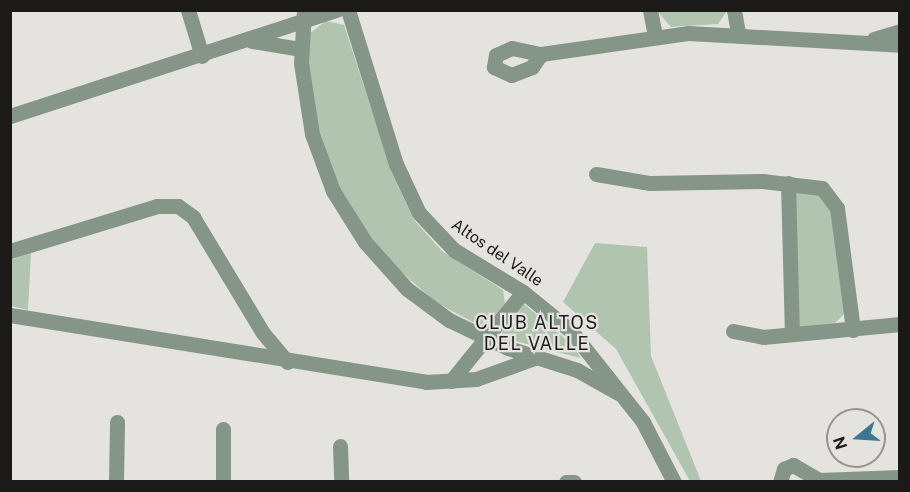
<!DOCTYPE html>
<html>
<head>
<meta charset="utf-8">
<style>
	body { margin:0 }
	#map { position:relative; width:910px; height:492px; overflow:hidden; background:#e5e3df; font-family:"Public Sans",sans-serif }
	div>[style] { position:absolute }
	.green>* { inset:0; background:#b1c4af }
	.minor>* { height:15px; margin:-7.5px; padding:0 7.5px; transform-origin:7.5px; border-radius:7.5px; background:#859588 }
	span { translate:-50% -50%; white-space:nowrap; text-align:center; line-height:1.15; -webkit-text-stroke:4.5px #e5e3df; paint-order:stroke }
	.street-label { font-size:16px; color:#1b1a19 }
	.neighbourhood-label { font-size:18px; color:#1b1a19; letter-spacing:1.5px }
	.frame { position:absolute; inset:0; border:12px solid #1b1a19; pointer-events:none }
	.north { position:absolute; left:826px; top:408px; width:60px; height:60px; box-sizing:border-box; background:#e5e3df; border:2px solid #949390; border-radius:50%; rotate:252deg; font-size:16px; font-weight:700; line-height:24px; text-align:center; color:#1b1a19 }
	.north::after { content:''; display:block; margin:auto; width:21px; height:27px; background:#3d7690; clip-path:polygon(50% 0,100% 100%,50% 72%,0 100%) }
</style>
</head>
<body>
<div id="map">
	<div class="green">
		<i style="clip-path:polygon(657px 11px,727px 11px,718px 24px,671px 27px)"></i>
		<i style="clip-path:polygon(326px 21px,344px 25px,392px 173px,414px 220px,442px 251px,503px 290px,505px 303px,486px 329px,437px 303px,390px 262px,353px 216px,334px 180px,315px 122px,306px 55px,309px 34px)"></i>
		<i style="clip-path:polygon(794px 192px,820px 193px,830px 207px,844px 314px,835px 323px,799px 327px)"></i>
		<i style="clip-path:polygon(595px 243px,647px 247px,651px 356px,701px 481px,690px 481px,616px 349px,563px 302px)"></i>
		<i style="clip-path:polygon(31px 253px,28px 310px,11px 306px,11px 260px)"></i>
		<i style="clip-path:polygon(524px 304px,576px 348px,580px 358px,504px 338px,502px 332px)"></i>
	</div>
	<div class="minor">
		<i style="left:188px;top:10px;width:48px;rotate:73.1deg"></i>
		<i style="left:304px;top:10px;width:53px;rotate:93.2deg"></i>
		<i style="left:301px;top:63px;width:72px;rotate:81.2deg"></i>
		<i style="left:312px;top:134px;width:61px;rotate:69.8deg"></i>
		<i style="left:333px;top:191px;width:60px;rotate:57.9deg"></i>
		<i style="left:365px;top:242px;width:63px;rotate:48.2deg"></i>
		<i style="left:407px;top:289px;width:52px;rotate:36.4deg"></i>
		<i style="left:449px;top:320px;width:65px;rotate:25.4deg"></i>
		<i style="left:508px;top:348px;width:72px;rotate:17.7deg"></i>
		<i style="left:577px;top:370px;width:47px;rotate:29.3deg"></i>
		<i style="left:348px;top:10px;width:161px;rotate:72.7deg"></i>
		<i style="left:396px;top:164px;width:54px;rotate:64.9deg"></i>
		<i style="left:419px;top:213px;width:51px;rotate:46.6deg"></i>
		<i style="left:454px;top:250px;width:81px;rotate:31.3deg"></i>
		<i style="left:523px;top:292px;width:62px;rotate:39.1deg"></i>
		<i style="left:571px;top:331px;width:116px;rotate:51.6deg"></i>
		<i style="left:643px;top:422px;width:68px;rotate:62.7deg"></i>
		<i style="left:650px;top:10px;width:26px;rotate:79deg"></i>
		<i style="left:734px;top:10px;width:23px;rotate:80deg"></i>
		<i style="left:874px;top:39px;width:27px;rotate:-17deg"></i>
		<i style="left:252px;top:41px;width:50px;rotate:9.3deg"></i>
		<i style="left:541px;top:54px;width:16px;rotate:125deg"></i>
		<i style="left:532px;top:67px;width:22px;rotate:159deg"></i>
		<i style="left:511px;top:75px;width:19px;rotate:-155deg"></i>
		<i style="left:494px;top:67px;width:12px;rotate:-81deg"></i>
		<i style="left:496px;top:55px;width:17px;rotate:-24deg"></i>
		<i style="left:512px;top:48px;width:30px;rotate:12deg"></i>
		<i style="left:541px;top:54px;width:148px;rotate:-8.1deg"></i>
		<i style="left:688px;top:33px;width:212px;rotate:3.2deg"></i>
		<i style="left:10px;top:116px;width:344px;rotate:-18deg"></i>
		<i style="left:596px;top:174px;width:55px;rotate:9.5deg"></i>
		<i style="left:650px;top:183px;width:112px;rotate:-1deg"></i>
		<i style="left:762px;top:181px;width:60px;rotate:6.7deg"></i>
		<i style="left:822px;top:188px;width:25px;rotate:53deg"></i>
		<i style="left:837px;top:208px;width:123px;rotate:82.5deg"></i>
		<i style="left:788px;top:183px;width:151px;rotate:88.5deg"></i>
		<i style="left:10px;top:251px;width:154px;rotate:-17deg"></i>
		<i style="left:157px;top:206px;width:21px"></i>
		<i style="left:178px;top:206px;width:19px;rotate:36deg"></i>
		<i style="left:193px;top:217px;width:135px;rotate:58.9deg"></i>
		<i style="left:263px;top:333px;width:38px;rotate:50deg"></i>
		<i style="left:10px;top:315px;width:421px;rotate:9.1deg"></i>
		<i style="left:426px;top:382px;width:50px;rotate:-3.4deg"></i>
		<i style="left:476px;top:379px;width:65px;rotate:-19.8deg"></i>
		<i style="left:733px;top:331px;width:31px;rotate:11deg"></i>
		<i style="left:763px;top:337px;width:138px;rotate:-5.4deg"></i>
		<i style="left:451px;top:381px;width:114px;rotate:-51deg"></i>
		<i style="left:340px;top:446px;width:36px;rotate:88deg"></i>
		<i style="left:116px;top:482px;width:60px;rotate:-89deg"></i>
		<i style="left:223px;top:482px;width:53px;rotate:-90deg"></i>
		<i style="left:566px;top:482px;width:8px"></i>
		<i style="left:780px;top:482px;width:14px;rotate:-73deg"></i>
		<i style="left:784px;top:469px;width:10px;rotate:-24deg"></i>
		<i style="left:793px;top:465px;width:30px;rotate:30deg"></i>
		<i style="left:819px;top:480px;width:81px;rotate:-2.1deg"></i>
	</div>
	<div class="street-label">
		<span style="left:497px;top:253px;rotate:34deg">Altos del Valle</span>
	</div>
	<div class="neighbourhood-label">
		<span style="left:537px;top:334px">CLUB ALTOS<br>DEL VALLE</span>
	</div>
	<div class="frame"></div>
	<div class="north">N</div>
</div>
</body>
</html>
